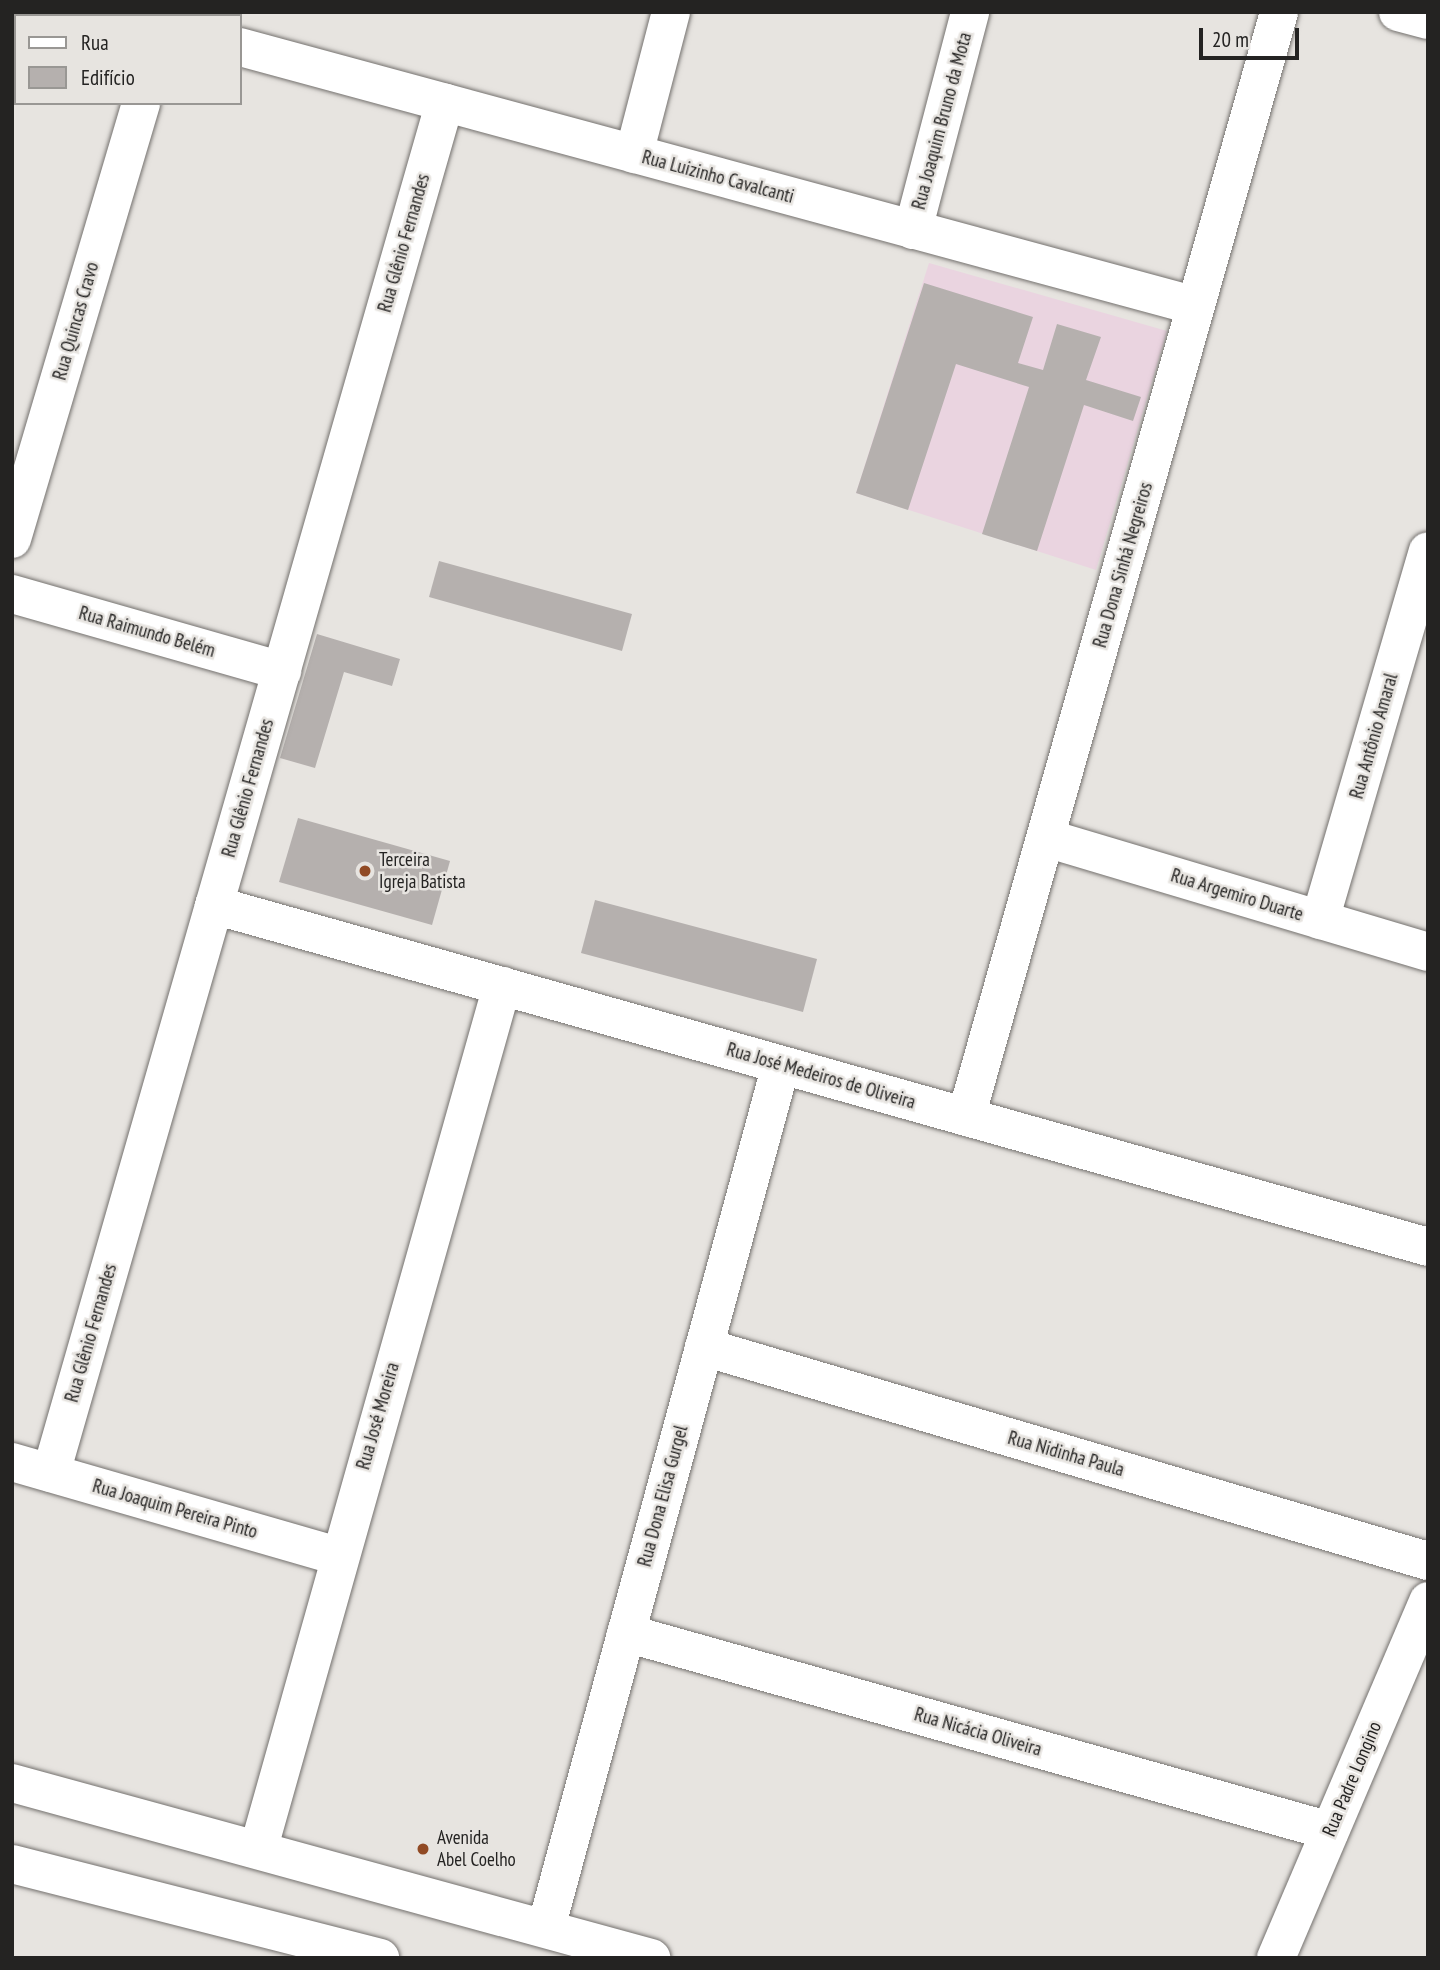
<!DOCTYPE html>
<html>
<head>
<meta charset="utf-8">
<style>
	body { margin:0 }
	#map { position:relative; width:1440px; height:1970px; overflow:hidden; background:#e7e4e0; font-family:"PT Sans Narrow",sans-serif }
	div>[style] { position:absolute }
	.education>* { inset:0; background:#ead4e0 }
	.building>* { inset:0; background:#b5b0ae }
	.roads { filter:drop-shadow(0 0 2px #74716e) drop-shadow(0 0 2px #74716e) }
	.minor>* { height:38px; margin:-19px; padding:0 19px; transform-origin:19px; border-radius:19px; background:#fff }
	.tertiary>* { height:38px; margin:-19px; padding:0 19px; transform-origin:19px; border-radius:19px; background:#fff }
	.dots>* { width:19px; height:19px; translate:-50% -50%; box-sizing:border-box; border:4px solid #e7e4e0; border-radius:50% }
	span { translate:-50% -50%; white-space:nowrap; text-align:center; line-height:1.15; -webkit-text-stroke:5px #e7e4e0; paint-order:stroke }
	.street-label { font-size:19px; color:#242322 }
	.poi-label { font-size:19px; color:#242322 }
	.left { translate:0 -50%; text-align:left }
	.frame { position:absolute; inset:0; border:14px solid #242322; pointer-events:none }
	.legend { position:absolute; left:14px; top:14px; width:228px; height:91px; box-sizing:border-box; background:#e7e4e0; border:2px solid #999794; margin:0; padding:9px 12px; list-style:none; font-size:21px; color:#242322 }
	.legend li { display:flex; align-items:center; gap:14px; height:35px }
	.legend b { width:35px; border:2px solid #999794 }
	.scale { position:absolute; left:1199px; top:28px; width:100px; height:32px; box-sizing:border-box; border:4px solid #242322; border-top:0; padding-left:9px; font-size:21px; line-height:24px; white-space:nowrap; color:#242322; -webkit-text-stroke:5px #e7e4e0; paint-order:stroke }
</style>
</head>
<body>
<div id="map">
	<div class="education">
		<i style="clip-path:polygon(929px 263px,1167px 331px,1096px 570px,856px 493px)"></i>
	</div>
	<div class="building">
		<i style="clip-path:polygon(924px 283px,1033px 317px,1018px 363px,1043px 370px,1057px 324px,1101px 337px,1086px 380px,1141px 397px,1133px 421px,1084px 405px,1037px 551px,982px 534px,1029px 387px,956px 364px,908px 510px,856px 493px)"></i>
		<i style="clip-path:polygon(439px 561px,632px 614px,622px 651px,429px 597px)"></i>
		<i style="clip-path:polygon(317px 634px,400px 659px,392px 686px,344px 672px,315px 768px,280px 758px)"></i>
		<i style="clip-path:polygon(298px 818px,450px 861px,432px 925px,279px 882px)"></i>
		<i style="clip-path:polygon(595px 900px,817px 959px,803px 1012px,581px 953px)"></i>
	</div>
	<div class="roads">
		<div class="minor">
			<i style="left:112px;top:12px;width:13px;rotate:18deg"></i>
			<i style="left:1398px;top:12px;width:31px;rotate:15deg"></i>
			<i style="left:240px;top:47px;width:990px;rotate:15.16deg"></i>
			<i style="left:634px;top:154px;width:147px;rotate:-75.4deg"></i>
			<i style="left:913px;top:230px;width:225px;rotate:-75.3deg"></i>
			<i style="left:12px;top:539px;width:455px;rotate:-73.5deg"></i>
			<i style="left:12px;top:594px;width:281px;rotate:15.9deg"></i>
			<i style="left:1046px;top:838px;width:399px;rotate:16.6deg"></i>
			<i style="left:214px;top:905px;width:1261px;rotate:15.73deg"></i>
			<i style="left:1320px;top:920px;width:384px;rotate:-73.7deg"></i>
			<i style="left:966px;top:1117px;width:1148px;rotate:-74.18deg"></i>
			<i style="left:704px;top:1347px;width:755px;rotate:16.47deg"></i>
			<i style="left:12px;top:1462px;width:338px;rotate:16.1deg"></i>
			<i style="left:51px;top:1473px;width:1426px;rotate:-73.97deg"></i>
			<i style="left:626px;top:1633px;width:731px;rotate:15.71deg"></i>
			<i style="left:259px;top:1847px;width:895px;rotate:-74.24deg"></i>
			<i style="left:546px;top:1928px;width:894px;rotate:-74.77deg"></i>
			<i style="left:1276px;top:1958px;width:388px;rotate:-66.9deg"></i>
		</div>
		<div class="tertiary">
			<i style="left:12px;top:1783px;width:663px;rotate:15.32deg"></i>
			<i style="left:12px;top:1864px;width:380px;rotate:14.3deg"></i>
		</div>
	</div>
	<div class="dots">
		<i style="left:365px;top:871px;background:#914a24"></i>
		<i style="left:423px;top:1849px;background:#914a24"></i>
	</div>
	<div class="street-label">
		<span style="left:942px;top:121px;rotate:-75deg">Rua Joaquim Bruno da Mota</span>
		<span style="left:718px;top:177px;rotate:15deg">Rua Luizinho Cavalcanti</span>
		<span style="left:404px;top:243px;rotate:-74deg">Rua Glênio Fernandes</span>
		<span style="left:76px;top:321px;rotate:-74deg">Rua Quincas Cravo</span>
		<span style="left:1123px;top:565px;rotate:-74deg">Rua Dona Sinhá Negreiros</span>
		<span style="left:147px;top:632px;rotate:16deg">Rua Raimundo Belém</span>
		<span style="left:1374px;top:736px;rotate:-74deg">Rua Antônio Amaral</span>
		<span style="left:248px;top:788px;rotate:-74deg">Rua Glênio Fernandes</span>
		<span style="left:1237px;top:895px;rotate:17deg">Rua Argemiro Duarte</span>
		<span style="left:821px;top:1076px;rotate:16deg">Rua José Medeiros de Oliveira</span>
		<span style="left:91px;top:1333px;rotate:-74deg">Rua Glênio Fernandes</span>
		<span style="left:378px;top:1416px;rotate:-74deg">Rua José Moreira</span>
		<span style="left:1066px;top:1454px;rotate:16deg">Rua Nidinha Paula</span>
		<span style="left:663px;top:1496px;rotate:-75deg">Rua Dona Elisa Gurgel</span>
		<span style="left:175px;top:1509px;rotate:16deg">Rua Joaquim Pereira Pinto</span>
		<span style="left:978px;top:1732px;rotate:16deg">Rua Nicácia Oliveira</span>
		<span style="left:1352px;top:1779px;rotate:-67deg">Rua Padre Longino</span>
	</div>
	<div class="poi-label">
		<span class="left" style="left:379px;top:871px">Terceira<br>Igreja Batista</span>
		<span class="left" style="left:437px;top:1849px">Avenida<br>Abel Coelho</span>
	</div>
	<div class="frame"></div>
	<ul class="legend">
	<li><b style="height:9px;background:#fff"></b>Rua</li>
	<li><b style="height:19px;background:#b5b0ae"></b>Edifício</li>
	</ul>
	<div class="scale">20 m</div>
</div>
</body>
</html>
